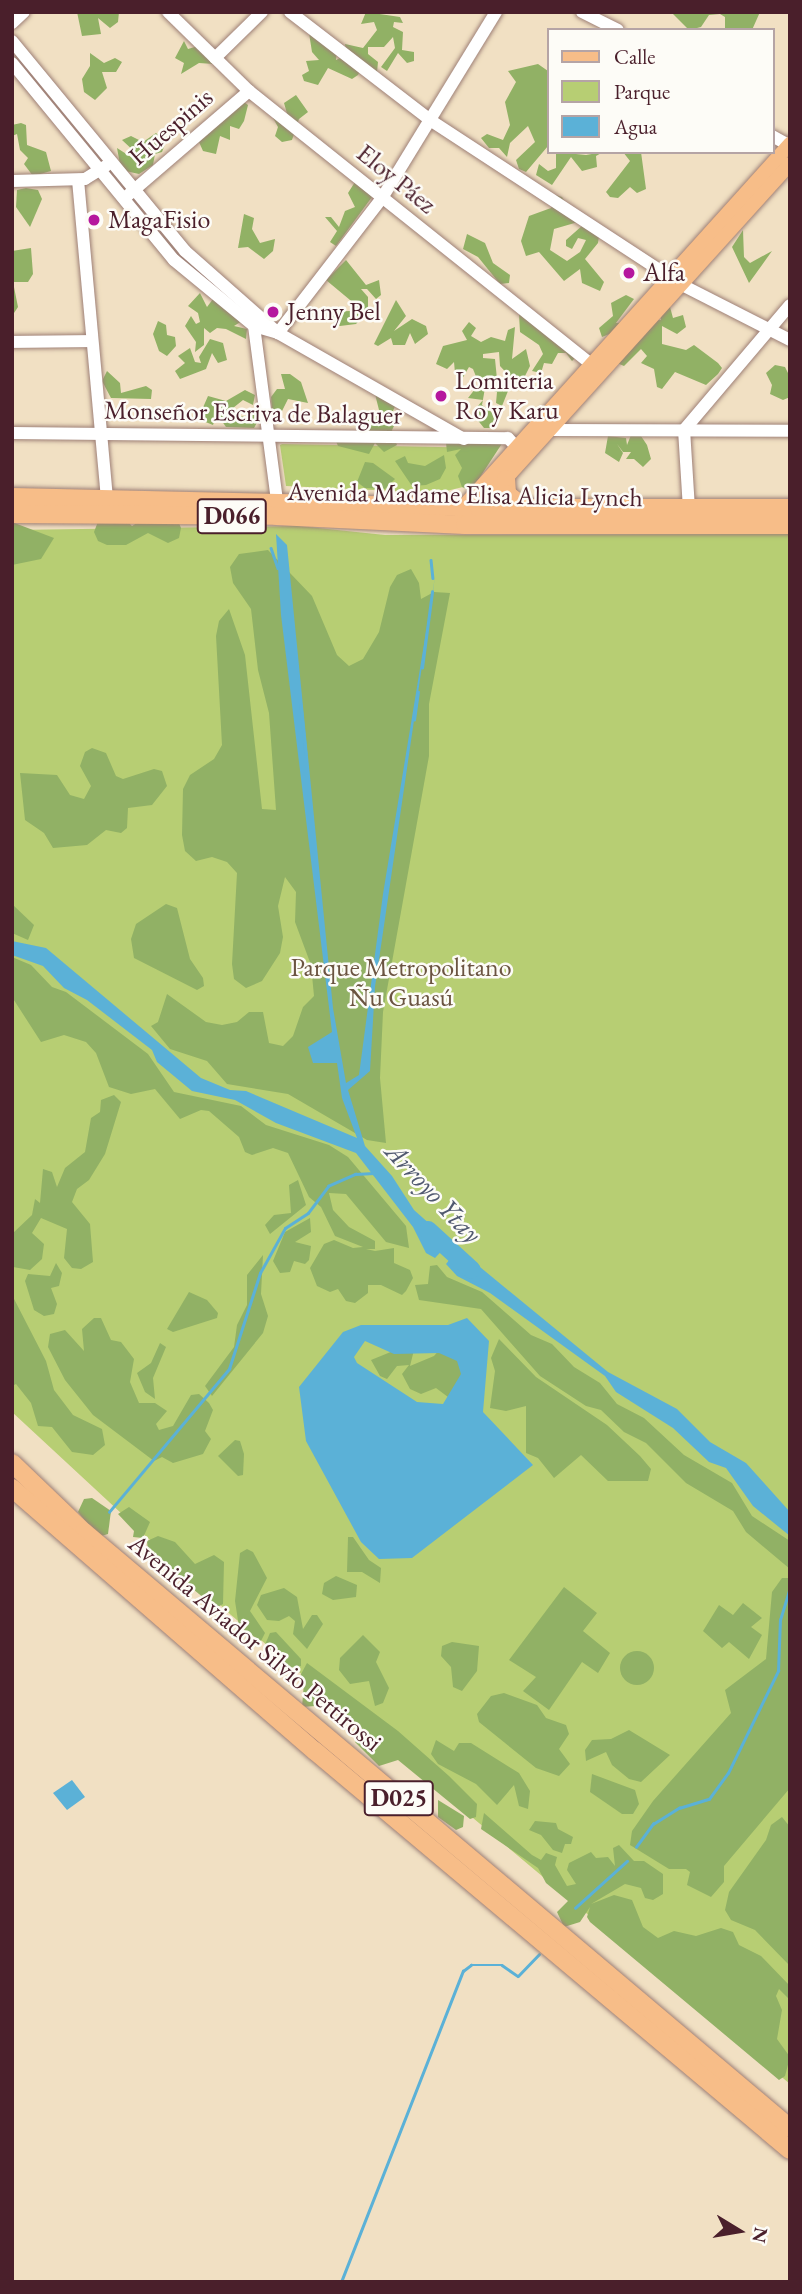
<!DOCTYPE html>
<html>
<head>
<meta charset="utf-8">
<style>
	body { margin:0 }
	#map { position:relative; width:802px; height:2294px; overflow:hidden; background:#f1e0c3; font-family:"EB Garamond",serif }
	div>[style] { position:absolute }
	.green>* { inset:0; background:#b7ce73 }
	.forest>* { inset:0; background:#91b165 }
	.round { border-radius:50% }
	.water>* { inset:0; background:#5bb1d7 }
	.stream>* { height:2.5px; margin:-1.25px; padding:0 1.25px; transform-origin:1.25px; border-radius:1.25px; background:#5bb1d7 }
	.river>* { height:18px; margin:-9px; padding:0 9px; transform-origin:9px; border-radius:9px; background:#5bb1d7 }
	.roads { filter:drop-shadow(0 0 2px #9e8077) drop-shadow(0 0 2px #9e8077) }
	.minor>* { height:12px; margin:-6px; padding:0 6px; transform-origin:6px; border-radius:6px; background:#fff }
	.major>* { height:14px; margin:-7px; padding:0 7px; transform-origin:7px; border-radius:7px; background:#f7bd88 }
	.highway>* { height:18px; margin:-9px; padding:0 9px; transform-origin:9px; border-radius:9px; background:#f7bd88 }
	.dots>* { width:19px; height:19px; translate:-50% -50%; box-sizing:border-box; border:4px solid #fdfcf7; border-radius:50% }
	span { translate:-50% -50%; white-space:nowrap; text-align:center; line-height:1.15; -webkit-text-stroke:5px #fdfcf7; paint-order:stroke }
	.shield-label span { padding:2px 5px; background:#fdfcf7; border:2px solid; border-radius:5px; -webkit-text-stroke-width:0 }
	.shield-label { font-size:24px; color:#4a1f2b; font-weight:700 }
	.street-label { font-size:26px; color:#4a1f2b }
	.poi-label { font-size:26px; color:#4a1f2b }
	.left { translate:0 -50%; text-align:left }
	.park-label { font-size:26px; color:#6b5441 }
	.water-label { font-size:28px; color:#515970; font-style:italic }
	.frame { position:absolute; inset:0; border:14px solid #4a1f2b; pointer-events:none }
	.legend { position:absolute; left:547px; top:28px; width:228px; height:126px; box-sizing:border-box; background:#fdfcf7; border:2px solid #b5a4a5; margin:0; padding:9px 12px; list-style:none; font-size:21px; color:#4a1f2b }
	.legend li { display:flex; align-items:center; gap:14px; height:35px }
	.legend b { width:35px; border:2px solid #b5a4a5 }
	.north { position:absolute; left:704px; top:2196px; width:70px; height:70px; -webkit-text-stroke:5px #fdfcf7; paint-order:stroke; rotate:101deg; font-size:19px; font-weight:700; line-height:28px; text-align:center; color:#4a1f2b }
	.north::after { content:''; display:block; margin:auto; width:24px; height:32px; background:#4a1f2b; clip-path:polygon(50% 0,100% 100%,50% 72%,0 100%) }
</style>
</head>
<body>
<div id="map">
	<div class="green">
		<i style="clip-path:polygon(280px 445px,282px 444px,492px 448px,463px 487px,438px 493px,286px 486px)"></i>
		<i style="clip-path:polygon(299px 526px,385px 535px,790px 534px,790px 2084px,231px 1615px,12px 1412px,12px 530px)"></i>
	</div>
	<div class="forest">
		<i style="clip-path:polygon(77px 12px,119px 12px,118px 22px,110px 28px,98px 18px,101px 34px,82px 36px)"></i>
		<i style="clip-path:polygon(366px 12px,400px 17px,403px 23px,394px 22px,393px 27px,403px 32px,402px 50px,414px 52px,414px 61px,407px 63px,398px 53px,387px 71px,381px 67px,395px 48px,393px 37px,384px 47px,368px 47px,368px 54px,378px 62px,377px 72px,346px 51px,345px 44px,363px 48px,377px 30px,374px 22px,361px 24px)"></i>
		<i style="clip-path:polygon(671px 12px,760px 12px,752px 30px,725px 30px,725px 17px,720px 14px,709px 15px,701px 27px,689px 30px)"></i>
		<i style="clip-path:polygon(309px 33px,337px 51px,336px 60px,342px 57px,360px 71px,358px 75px,352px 79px,328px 68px,318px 85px,304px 81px,302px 75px,309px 71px,306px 61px,319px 60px,312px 52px)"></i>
		<i style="clip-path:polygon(184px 41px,188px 49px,198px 46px,214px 64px,199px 63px,181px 74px,184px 63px,175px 58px)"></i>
		<i style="clip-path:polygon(90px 53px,104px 63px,115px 58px,122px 62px,116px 72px,102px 72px,107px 88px,95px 100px,84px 92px,82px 79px,90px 66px)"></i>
		<i style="clip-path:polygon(538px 64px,548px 71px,548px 146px,526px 172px,519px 169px,516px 160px,535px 142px,528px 126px,510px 143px,507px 157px,499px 148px,489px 148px,481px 138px,487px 134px,503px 140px,510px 125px,505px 102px,516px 82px,508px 71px)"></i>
		<i style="clip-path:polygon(296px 95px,308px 112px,299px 119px,292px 140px,282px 142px,275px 136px,278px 127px,273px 118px,288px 117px,284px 103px)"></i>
		<i style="clip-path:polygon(244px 102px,248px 105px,244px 121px,239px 129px,230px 126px,230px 140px,220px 136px,216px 154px,203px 151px,199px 142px)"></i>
		<i style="clip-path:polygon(21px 123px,26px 125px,27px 145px,46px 152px,51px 171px,33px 176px,24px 164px,28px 158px,20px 150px,17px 134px,12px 136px,12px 125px)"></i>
		<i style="clip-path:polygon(156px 133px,166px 142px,162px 152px,155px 154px,153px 165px,139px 174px,121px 170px,117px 148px,131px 157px,136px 153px,122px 140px,131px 136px,143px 142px)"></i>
		<i style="clip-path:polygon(556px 152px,586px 155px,603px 152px,596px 156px,597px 167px,582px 171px,571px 157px,552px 185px,536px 175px,539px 164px,548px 171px,556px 168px)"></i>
		<i style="clip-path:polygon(623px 152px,641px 152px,646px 189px,637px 193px,630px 187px,618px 198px,610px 197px,606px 192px,630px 161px)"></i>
		<i style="clip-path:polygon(355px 182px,372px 197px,336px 246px,330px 242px,337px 231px,325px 217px,331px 217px,339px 227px,345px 211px,355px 207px,348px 193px)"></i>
		<i style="clip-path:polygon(26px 188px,38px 190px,42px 199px,30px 227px,16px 207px,17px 190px)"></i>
		<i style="clip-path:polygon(556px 195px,562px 197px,578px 222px,554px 229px,550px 250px,567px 261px,580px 252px,586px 240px,578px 238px,572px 249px,566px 246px,566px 240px,583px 225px,600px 230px,598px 243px,585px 259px,604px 282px,600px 291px,582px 283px,580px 269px,564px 281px,539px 252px,526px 256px,521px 241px,529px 216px,551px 208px)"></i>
		<i style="clip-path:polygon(244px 214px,254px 218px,252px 229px,260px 243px,275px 239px,273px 251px,264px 259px,248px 247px,238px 248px)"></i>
		<i style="clip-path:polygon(743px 230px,744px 257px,750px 263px,772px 251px,749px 283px,732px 247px)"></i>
		<i style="clip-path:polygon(467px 234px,485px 243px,493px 263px,510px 275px,509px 283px,500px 284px,478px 257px,463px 249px)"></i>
		<i style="clip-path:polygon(31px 248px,33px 274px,28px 282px,13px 282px,18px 307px,14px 313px,12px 312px,12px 251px)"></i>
		<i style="clip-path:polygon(346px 260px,366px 285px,379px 280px,381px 295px,376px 299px,367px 289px,361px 289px,368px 297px,368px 311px,356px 324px,340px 326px,327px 318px,328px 312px,350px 311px,356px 305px,326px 280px)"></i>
		<i style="clip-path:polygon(200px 293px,207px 307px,213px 299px,242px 321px,234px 326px,247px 329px,246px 339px,226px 329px,217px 328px,210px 333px,204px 328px,204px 345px,195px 352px,196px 342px,185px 326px,191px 316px,196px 324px,200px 322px,198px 313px,188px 306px)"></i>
		<i style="clip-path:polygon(626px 295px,634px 299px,616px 323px,661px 320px,660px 312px,670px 307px,673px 318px,683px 315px,686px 327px,677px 334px,662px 326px,662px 344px,686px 350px,694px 345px,718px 363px,722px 368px,718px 374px,706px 385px,675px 372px,662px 389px,657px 387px,654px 369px,641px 363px,647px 356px,641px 349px,624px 366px,617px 363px,612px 333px,602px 337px,599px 328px,613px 316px,611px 303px)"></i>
		<i style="clip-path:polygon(396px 300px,406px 316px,394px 331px,412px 319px,426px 326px,428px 334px,415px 344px,410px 333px,405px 345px,393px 345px,391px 338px,378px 346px,374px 344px)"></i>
		<i style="clip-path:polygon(519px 314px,575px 358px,572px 361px,566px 353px,558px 353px,552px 364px,544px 363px,541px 373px,532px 371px,543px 354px,539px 345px,520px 332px)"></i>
		<i style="clip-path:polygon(158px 321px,166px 325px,167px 335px,175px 337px,176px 346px,167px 356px,159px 351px,153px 334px)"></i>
		<i style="clip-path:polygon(469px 322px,476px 328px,471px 336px,481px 342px,491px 337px,505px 341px,508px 330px,515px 327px,512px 359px,526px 349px,530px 366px,521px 384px,514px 387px,513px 380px,500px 366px,499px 352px,483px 354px,483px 358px,495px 359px,497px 379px,508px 391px,502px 406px,496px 403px,497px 392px,485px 388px,482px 405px,498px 417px,491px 428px,484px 428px,472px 413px,483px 400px,468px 398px,479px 384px,473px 369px,469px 367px,462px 379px,455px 373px,454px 362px,447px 369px,436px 364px,443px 346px,467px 340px,462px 331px)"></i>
		<i style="clip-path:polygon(210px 339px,223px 343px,227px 360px,218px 363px,212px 353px,206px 369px,180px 379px,175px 371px,185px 363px,178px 356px,190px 348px,195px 362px,201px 363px,199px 357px)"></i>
		<i style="clip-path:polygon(775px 365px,785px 367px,790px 377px,790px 397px,783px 400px,770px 394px,772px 385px,766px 373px)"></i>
		<i style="clip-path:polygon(107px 371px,120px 383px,121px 393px,146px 386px,152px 390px,151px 399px,111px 398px,102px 381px)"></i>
		<i style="clip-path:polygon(281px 374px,290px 374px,301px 382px,308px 403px,288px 399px,281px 413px,272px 411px,271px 397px,277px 389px,285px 389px)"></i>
		<i style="clip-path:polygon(245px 390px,255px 395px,253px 405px,243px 400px,228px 412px,234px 418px,255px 414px,259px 419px,254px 428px,226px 427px,217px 414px,213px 425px,198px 419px,208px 396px,226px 401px)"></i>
		<i style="clip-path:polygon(375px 394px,396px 404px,393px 411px,385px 411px,395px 424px,392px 430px,397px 445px,384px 452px,375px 443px,369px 454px,338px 446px,335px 439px,367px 434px,365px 421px,380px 414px)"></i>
		<i style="clip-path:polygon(631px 435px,641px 436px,647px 445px,651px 459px,643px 467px,634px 459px,626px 459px,631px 452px,623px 452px,617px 444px,623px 453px,619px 462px,605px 453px,608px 436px,626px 438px,627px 445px)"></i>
		<i style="clip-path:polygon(503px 442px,471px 491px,462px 487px,458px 476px,462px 468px,455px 455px,461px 449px,447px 452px,446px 443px)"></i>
		<i style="clip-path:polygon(444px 455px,446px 468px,440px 479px,426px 485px,412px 486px,395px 461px,405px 456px,408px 463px,425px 466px)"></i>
		<i style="clip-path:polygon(365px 462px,373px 463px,395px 479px,385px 489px,365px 488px,357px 482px)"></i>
		<i style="clip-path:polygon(99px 519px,125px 519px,132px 526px,140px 521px,179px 523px,181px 528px,179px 538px,168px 543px,148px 533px,126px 545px,107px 545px,98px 541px,94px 532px)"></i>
		<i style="clip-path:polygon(12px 522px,54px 538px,41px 559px,12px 565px)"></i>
		<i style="clip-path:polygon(268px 550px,312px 596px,337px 655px,349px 666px,363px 659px,379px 632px,390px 587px,397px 575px,411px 569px,419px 583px,421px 599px,434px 592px,450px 593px,429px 704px,429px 756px,383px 1012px,380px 1078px,386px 1143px,367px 1140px,288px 1094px,227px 1084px,207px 1061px,170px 1049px,151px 1026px,158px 1022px,167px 994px,206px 1022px,222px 1025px,237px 1022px,249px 1012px,263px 1012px,269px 1043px,283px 1046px,293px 1036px,303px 1007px,314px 996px,311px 965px,295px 922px,296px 892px,285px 877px,278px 906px,283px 937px,280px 953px,262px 981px,246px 988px,234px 979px,232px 964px,237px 873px,227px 862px,212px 857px,196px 861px,185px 851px,182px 835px,183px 789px,190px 775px,214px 759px,222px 745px,216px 636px,219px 621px,229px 609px,245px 655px,262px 809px,276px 810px,269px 713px,258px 670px,251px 609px,233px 583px,230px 567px,239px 554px)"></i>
		<i style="clip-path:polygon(92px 748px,106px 753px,116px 776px,123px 779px,154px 769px,162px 771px,167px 786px,152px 805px,128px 808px,127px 828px,121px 833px,106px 830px,87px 845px,53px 848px,44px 833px,25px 820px,20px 773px,57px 775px,70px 795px,84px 799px,91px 786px,80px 766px,85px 752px)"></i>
		<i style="clip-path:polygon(12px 904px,34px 925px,28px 940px,12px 933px)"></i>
		<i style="clip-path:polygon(166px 904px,177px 908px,190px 959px,203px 978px,204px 986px,197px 990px,134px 958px,131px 939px,136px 924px)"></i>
		<i style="clip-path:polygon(12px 957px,31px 965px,52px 987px,66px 992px,148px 1054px,174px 1092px,241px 1106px,266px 1125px,329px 1145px,348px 1157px,406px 1226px,409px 1248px,386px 1242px,346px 1194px,329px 1193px,333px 1210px,349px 1227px,375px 1241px,375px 1249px,366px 1249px,375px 1251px,394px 1248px,394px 1263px,410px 1270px,413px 1278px,406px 1291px,402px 1295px,381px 1285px,368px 1285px,368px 1293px,355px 1303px,346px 1301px,338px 1289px,330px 1292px,317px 1286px,310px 1268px,324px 1244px,334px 1240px,353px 1248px,363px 1247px,335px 1236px,321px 1207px,309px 1197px,288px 1153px,273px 1148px,252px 1155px,245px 1152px,239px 1137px,209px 1111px,201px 1110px,180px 1119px,155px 1089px,131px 1094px,109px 1087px,96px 1053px,86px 1042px,64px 1035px,41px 1042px,12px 997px)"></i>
		<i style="clip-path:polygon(114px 1095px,121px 1102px,105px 1154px,89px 1180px,77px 1189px,72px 1202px,90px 1224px,93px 1262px,81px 1269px,72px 1268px,64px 1258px,67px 1229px,41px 1218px,32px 1233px,44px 1244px,42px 1259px,30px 1270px,13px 1267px,12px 1234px,32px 1215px,35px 1199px,40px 1203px,43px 1169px,52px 1172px,57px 1187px,65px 1168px,85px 1152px,91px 1118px,100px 1112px,101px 1100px)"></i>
		<i style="clip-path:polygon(298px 1180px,306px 1205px,270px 1234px,265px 1225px,274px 1215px,291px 1213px,289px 1185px)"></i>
		<i style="clip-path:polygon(310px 1218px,311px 1232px,295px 1242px,311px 1246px,309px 1260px,305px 1264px,294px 1261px,290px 1272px,280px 1273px,273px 1261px,285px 1232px)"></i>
		<i style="clip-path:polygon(263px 1255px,261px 1294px,268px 1316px,263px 1333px,212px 1396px,205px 1386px,234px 1347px,237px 1325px,247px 1305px,247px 1275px)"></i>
		<i style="clip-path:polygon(56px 1263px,62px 1273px,59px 1286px,51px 1288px,57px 1304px,54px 1314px,44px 1316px,34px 1310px,25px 1281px,28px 1274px,50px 1276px)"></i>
		<i style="clip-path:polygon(437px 1265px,447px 1277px,482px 1292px,531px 1335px,552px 1344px,574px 1367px,600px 1383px,617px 1404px,644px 1418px,684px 1455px,732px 1483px,752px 1516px,790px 1541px,790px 1569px,746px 1532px,733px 1511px,686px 1483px,646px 1443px,624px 1432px,601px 1410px,586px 1406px,540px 1376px,481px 1309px,419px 1300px,415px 1285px,428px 1284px,430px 1266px)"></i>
		<i style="clip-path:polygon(189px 1292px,207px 1300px,218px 1313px,217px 1318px,173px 1332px,167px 1329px)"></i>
		<i style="clip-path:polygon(12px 1295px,46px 1361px,54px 1390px,73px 1415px,102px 1429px,105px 1445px,93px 1455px,72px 1452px,52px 1427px,38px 1426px,31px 1403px,16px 1384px,12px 1386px)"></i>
		<i style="clip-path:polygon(94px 1318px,101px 1318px,111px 1340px,121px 1342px,134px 1359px,130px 1382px,139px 1403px,155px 1403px,167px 1411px,156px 1424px,159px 1430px,173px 1426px,191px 1395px,199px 1394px,209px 1403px,213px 1410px,205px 1431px,211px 1439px,203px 1454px,173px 1463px,162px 1457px,154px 1461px,93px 1415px,65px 1380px,48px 1347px,50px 1334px,65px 1330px,84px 1351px,82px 1329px)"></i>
		<i style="clip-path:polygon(499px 1339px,536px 1377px,607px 1425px,640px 1456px,651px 1469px,648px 1481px,608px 1481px,581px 1455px,554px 1478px,538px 1458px,526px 1453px,526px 1406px,506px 1411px,490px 1408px,495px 1371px,491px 1358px)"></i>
		<i style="clip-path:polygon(160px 1343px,166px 1347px,153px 1378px,155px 1399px,145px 1392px,137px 1373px,151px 1363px)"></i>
		<i style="clip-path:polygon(403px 1347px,414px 1350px,410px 1366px,434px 1356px,441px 1348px,467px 1361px,452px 1400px,436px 1388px,421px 1394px,410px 1389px,402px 1374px,409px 1365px,397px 1366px,387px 1379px,380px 1376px,371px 1360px)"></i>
		<i style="clip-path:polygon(235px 1440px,240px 1441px,244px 1454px,243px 1475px,238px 1476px,218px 1456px)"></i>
		<i style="clip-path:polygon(92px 1498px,111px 1511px,108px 1534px,98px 1537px,78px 1512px,84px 1499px)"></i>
		<i style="clip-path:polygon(129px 1507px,150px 1522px,143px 1538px,133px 1537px,134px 1531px,118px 1514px)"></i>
		<i style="clip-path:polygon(158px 1536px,175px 1542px,195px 1564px,214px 1555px,224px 1562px,223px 1604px,216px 1608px,148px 1552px,147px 1541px)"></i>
		<i style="clip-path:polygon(348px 1537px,353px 1537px,369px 1560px,381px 1568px,380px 1583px,362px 1572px,347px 1572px)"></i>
		<i style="clip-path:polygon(247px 1549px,253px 1552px,267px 1578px,250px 1611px,265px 1633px,261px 1641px,239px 1627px,235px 1601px,240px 1553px)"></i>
		<i style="clip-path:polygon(336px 1576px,357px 1585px,356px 1597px,333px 1600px,322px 1594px,324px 1583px)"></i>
		<i style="clip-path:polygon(782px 1578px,790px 1578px,790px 1788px,724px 1866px,724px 1882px,711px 1897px,687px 1885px,690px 1872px,686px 1869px,669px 1869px,630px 1845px,632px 1831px,653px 1801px,731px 1713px,725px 1690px,766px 1659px,772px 1592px)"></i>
		<i style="clip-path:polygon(564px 1587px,597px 1613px,583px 1631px,610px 1653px,598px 1673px,582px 1662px,549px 1710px,523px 1691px,536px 1677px,509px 1660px)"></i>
		<i style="clip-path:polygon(284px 1588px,297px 1597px,303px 1629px,312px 1615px,317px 1615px,323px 1624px,307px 1649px,293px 1634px,295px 1621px,289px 1616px,279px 1621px,267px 1620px,257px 1605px,261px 1595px)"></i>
		<i style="clip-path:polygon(743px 1603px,762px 1618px,751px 1627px,762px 1635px,749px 1659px,729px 1642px,722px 1648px,703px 1631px,719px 1605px,733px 1615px)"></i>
		<i style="clip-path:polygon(276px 1632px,301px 1659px,301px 1666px,289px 1668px,264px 1647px,270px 1633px)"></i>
		<i style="clip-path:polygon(363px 1635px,380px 1652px,376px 1662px,389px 1688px,383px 1703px,375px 1706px,369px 1681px,350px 1684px,339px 1670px,340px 1658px)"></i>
		<i style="clip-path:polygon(452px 1642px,479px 1646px,477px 1671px,462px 1691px,453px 1687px,451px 1667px,441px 1656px,442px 1646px)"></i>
		<i class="round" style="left:620px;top:1651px;width:34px;height:34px"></i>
		<i style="clip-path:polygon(307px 1663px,398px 1731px,449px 1776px,477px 1804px,476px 1817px,470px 1819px,398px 1760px,379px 1766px,355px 1742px,362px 1728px,321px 1694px,315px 1706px,302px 1707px,304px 1682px,300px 1676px)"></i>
		<i style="clip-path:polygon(504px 1693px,537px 1705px,546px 1718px,566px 1725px,569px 1734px,559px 1749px,570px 1764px,559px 1776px,536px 1768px,479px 1722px,477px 1714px,491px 1696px)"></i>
		<i style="clip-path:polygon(629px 1730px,670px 1755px,641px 1782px,629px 1779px,612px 1765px,606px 1752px,586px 1761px,585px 1750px,592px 1740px,611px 1739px)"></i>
		<i style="clip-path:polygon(436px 1740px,454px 1751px,459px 1743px,471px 1743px,519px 1773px,530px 1791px,528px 1809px,519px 1806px,514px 1785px,497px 1805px,476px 1784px,438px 1764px,431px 1754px)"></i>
		<i style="clip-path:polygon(592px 1774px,635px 1790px,639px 1804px,633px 1814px,622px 1814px,590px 1792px)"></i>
		<i style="clip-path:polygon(438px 1800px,464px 1816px,463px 1827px,456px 1830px,438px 1817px)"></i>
		<i style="clip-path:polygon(484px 1813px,532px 1855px,541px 1860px,546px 1853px,557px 1857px,555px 1865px,567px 1886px,576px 1884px,567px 1870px,569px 1863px,591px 1852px,596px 1858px,608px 1857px,615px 1866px,613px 1848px,619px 1845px,634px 1861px,644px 1861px,663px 1874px,663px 1894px,653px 1900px,645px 1898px,641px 1888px,625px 1884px,591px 1904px,614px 1895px,632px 1900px,643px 1927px,658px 1938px,674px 1931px,696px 1936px,721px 1928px,733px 1932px,739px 1945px,761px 1956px,790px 1986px,790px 2000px,779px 1989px,776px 1996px,782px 2010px,777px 2039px,790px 2057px,785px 2076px,779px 2080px,590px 1922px,587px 1917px,590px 1907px,580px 1922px,564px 1927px,557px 1912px,568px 1901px,546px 1883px,538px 1868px,481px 1829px)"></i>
		<i style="clip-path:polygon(782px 1817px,790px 1827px,790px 1966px,755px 1930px,731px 1920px,725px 1910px,729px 1892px,766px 1840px,771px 1825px)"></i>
		<i style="clip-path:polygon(535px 1821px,556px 1823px,558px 1829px,573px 1837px,571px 1844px,565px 1844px,562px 1853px,553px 1850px,541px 1835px,529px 1830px)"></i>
	</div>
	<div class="water">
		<i style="clip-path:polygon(276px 534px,287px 545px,333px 1008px,346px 1083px,359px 1075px,383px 894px,435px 577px,375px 987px,370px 1071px,348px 1090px,365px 1146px,392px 1176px,414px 1210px,450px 1242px,435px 1258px,426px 1253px,413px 1227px,356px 1153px,276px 1123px,235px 1100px,192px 1091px,157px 1062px,152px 1050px,87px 1000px,64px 988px,43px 966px,12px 955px,12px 941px,46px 948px,201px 1078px,230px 1090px,246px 1091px,357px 1138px,342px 1098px,337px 1063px,313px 1063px,308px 1047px,332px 1032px,281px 615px)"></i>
		<i style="clip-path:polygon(458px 1249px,608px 1372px,677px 1409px,710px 1442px,746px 1463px,790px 1512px,790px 1536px,753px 1506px,726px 1468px,709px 1462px,673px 1428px,616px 1392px,605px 1376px,490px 1293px,457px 1276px,446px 1264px)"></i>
		<i style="clip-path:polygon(evenodd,467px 1318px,489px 1341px,483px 1412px,533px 1465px,412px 1558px,379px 1559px,361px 1542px,306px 1441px,299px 1387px,343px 1332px,361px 1325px,448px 1325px,467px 1318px,365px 1341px,394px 1354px,439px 1353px,457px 1361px,461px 1374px,443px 1404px,417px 1402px,357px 1363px,354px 1357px,365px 1341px)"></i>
		<i style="clip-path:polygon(72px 1780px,85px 1797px,67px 1810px,53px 1793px)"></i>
	</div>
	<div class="stream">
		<i style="left:271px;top:548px;width:21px;rotate:71deg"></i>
		<i style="left:431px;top:560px;width:18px;rotate:84deg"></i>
		<i style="left:422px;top:668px;width:77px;rotate:-82.5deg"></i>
		<i style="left:301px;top:705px;width:49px;rotate:84.2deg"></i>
		<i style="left:414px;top:720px;width:28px;rotate:-82deg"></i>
		<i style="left:109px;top:1512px;width:187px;rotate:-50deg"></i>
		<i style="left:229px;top:1369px;width:101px;rotate:-72.1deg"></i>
		<i style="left:260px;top:1273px;width:51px;rotate:-60.9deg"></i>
		<i style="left:285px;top:1228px;width:27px;rotate:-33deg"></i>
		<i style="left:308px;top:1213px;width:34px;rotate:-53deg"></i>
		<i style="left:328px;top:1186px;width:30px;rotate:-24deg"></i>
		<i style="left:355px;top:1174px;width:19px;rotate:-3deg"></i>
		<i style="left:636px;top:1847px;width:29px;rotate:-54deg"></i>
		<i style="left:653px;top:1824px;width:31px;rotate:-32deg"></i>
		<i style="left:679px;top:1808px;width:31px;rotate:-17deg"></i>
		<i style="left:709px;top:1799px;width:32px;rotate:-54deg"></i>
		<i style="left:728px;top:1773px;width:114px;rotate:-63.9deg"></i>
		<i style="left:778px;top:1671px;width:51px;rotate:-87.8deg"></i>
		<i style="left:780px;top:1620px;width:34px;rotate:-73deg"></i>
		<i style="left:575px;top:1908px;width:70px;rotate:-42.1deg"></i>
		<i style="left:341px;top:2282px;width:334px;rotate:-68.6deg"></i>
		<i style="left:463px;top:1971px;width:10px;rotate:-37deg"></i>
		<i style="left:471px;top:1965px;width:31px"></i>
		<i style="left:502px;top:1965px;width:19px;rotate:35deg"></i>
		<i style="left:518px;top:1976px;width:30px;rotate:-46deg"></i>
	</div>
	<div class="river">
		<i style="left:428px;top:1230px;width:59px;rotate:42.3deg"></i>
	</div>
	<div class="roads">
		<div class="minor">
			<i style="left:168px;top:12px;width:113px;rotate:44.3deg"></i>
			<i style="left:249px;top:91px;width:447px;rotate:38.6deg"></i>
			<i style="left:290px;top:12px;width:177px;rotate:37.6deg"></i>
			<i style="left:430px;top:120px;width:301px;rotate:33.2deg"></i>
			<i style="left:682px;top:285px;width:121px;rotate:27deg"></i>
			<i style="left:582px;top:12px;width:40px;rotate:26.6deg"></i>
			<i style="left:12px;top:23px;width:16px;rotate:-43deg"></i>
			<i style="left:12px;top:41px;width:272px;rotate:50.5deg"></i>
			<i style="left:185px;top:251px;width:124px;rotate:41.4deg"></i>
			<i style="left:215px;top:58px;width:66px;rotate:-44.4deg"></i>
			<i style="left:12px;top:63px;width:255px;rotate:50.6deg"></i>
			<i style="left:174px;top:260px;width:104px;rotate:39.5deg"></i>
			<i style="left:254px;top:326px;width:25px;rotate:16deg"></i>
			<i style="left:278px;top:333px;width:214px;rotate:29.7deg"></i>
			<i style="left:772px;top:136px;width:21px;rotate:29deg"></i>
			<i style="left:78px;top:180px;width:320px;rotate:84.8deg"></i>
			<i style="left:12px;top:181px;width:73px;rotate:-1.6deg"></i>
			<i style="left:85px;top:179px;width:25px;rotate:-32deg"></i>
			<i style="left:127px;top:196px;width:161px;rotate:-40.7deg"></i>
			<i style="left:258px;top:321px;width:6px;rotate:129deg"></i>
			<i style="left:254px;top:326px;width:176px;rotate:82.5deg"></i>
			<i style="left:278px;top:333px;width:170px;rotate:-52.4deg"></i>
			<i style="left:382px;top:198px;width:218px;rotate:-58.5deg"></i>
			<i style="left:12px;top:342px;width:79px;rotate:-0.7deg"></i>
			<i style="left:551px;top:430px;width:239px;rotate:0.2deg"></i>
			<i style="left:12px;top:433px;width:496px;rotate:0.6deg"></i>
			<i style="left:508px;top:438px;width:21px;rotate:47deg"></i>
			<i style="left:689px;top:509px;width:79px;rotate:-93.6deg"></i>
			<i style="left:684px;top:430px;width:164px;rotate:-49.7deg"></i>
		</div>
		<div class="major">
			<i style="left:463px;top:507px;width:489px;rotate:-48deg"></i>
			<i style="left:479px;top:508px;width:464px;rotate:-47.9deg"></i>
		</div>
		<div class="highway">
			<i style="left:506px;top:479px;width:15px;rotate:86deg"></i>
			<i style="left:507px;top:494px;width:23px;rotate:38deg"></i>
			<i style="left:12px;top:497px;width:467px;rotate:1.3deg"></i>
			<i style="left:479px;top:508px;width:311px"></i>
			<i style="left:12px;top:514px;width:264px;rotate:0.4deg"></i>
			<i style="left:276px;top:516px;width:189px;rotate:2.7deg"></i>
			<i style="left:465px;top:525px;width:325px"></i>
			<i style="left:12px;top:1463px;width:100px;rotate:43.8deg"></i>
			<i style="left:84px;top:1532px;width:924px;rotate:40.17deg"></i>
			<i style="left:12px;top:1488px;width:401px;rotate:41deg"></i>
			<i style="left:315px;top:1751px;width:620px;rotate:40.03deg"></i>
		</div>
	</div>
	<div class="dots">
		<i style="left:94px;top:220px;background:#b5179e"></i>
		<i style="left:629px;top:273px;background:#b5179e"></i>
		<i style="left:273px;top:312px;background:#b5179e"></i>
		<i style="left:441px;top:396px;background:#b5179e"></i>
	</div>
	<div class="shield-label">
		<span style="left:232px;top:516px">D066</span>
		<span style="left:399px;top:1798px">D025</span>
	</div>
	<div class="street-label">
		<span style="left:171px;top:127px;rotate:-41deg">Huespinis</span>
		<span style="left:396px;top:179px;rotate:39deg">Eloy Páez</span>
		<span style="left:253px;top:413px;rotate:1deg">Monseñor Escriva de Balaguer</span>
		<span style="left:465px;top:495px;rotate:1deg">Avenida Madame Elisa Alicia Lynch</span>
		<span style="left:255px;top:1643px;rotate:40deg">Avenida Aviador Silvio Pettirossi</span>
	</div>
	<div class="poi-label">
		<span class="left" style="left:108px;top:220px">MagaFisio</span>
		<span class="left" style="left:643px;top:273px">Alfa</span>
		<span class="left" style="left:287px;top:312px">Jenny Bel</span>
		<span class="left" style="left:455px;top:396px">Lomiteria<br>Ro'y Karu</span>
	</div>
	<div class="park-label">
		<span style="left:401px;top:983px">Parque Metropolitano<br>Ñu Guasú</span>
	</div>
	<div class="water-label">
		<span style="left:434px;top:1192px;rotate:47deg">Arroyo Ytay</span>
	</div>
	<div class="frame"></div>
	<ul class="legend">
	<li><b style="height:9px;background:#f7bd88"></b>Calle</li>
	<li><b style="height:19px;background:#b7ce73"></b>Parque</li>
	<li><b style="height:19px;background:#5bb1d7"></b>Agua</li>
	</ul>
	<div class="north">N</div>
</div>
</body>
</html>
